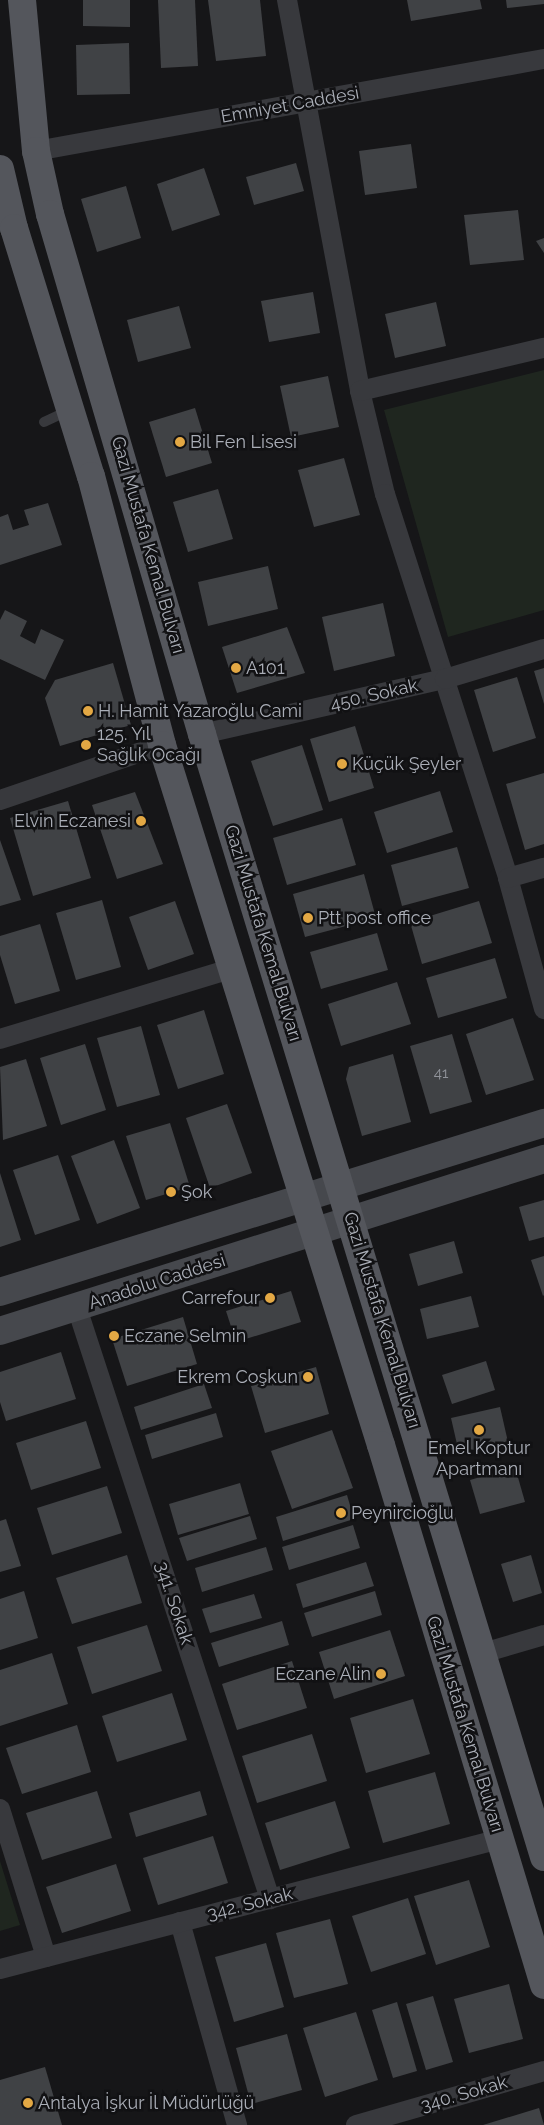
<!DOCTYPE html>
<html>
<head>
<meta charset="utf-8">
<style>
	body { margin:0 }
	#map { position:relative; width:544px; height:2125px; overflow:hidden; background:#161618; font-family:Raleway,sans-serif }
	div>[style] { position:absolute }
	.green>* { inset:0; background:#1f261f }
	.building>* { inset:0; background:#404245 }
	.lane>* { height:10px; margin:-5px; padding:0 5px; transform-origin:5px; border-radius:5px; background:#38393d }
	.street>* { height:20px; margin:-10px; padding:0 10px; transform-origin:10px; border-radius:10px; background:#38393d }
	.secondary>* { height:28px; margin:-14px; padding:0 14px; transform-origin:14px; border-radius:14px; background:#46484d }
	.primary>* { height:28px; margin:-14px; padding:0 14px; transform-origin:14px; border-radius:14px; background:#54565c }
	.dots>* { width:14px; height:14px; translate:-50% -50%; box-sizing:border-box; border:2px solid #111113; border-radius:50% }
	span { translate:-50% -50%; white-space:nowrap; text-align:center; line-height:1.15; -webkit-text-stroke:5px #111113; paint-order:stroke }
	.number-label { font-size:15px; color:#90939a }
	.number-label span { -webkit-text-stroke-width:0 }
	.street-label { font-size:18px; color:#aaaeb7 }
	.poi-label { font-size:18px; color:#aaaeb7 }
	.left { translate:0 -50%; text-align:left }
	.right { translate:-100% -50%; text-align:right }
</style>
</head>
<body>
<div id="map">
	<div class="green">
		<i style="clip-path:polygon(544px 370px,544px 610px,448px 637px,384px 410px)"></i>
		<i style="clip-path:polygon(0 1861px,20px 1925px,0 1931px)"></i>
	</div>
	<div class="building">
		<i style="clip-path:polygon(83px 0,130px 0,130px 27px,83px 26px)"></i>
		<i style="clip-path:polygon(158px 0,195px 0,198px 66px,161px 68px)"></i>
		<i style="clip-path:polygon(208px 0,260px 0,266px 56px,216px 61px)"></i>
		<i style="clip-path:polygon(407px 0,480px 0,482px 9px,411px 21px)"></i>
		<i style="clip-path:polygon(506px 0,544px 0,544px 4px,507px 8px)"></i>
		<i style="clip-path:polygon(129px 43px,130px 94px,77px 95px,76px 45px)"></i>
		<i style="clip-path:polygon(411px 144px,417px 188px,365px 195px,359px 151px)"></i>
		<i style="clip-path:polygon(296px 163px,304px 191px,254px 205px,246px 177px)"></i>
		<i style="clip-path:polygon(204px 168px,220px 215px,172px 231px,157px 184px)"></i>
		<i style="clip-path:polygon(126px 186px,141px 238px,97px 252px,81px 199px)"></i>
		<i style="clip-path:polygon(518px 210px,524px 260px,470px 265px,464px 215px)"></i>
		<i style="clip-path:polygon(544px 238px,544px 253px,536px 241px)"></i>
		<i style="clip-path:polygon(313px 292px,320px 333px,269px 342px,261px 301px)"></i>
		<i style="clip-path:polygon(436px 302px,446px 346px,395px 358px,385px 314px)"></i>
		<i style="clip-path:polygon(179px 306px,191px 348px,138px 362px,127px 320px)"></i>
		<i style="clip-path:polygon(328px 376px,339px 427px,291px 437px,280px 386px)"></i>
		<i style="clip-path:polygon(195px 408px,212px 463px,166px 477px,149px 422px)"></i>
		<i style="clip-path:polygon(344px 458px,360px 515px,314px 527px,298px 470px)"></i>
		<i style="clip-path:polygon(218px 489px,233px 539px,188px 552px,173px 502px)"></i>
		<i style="clip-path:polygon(48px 503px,62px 545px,0 565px,0 517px,8px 514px,13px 530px,29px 525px,24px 510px)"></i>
		<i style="clip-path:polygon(268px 566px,278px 609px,208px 626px,198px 582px)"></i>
		<i style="clip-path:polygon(383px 603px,395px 656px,334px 671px,322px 617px)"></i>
		<i style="clip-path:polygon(5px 610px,27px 621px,20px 636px,35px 644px,41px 629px,64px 640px,45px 680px,0 659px,0 620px)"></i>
		<i style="clip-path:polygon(287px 627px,305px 673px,237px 693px,222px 647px)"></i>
		<i style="clip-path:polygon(113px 663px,131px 725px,60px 746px,45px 698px,55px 680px)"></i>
		<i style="clip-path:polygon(544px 668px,544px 704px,534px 671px)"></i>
		<i style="clip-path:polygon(517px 677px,536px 738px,493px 752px,474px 690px)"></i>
		<i style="clip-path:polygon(355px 726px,374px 788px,329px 802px,310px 739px)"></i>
		<i style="clip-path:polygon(302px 745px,323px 810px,273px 826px,251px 761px)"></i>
		<i style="clip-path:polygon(544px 773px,544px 844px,525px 850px,506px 784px)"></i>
		<i style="clip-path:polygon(440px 791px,453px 832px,387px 853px,374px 812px)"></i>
		<i style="clip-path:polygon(135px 792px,163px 864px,117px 879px,92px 805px)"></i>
		<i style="clip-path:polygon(68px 801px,91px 878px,33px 896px,10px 818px)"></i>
		<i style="clip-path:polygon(342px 818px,356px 865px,287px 885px,273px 838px)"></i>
		<i style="clip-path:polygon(0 840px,21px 900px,0 906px)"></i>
		<i style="clip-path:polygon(457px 847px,469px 888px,402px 906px,391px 865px)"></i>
		<i style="clip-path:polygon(364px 874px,376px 918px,305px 937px,293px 894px)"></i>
		<i style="clip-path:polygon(102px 900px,121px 967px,76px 980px,56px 913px)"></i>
		<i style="clip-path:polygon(175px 901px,194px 954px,148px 970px,129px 917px)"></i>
		<i style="clip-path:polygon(479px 901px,492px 943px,422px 964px,410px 922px)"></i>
		<i style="clip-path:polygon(40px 924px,60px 991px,15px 1004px,0 955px,0 936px)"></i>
		<i style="clip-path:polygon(377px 933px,388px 970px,321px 989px,310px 952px)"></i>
		<i style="clip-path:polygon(495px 958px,507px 998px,438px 1018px,426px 978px)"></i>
		<i style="clip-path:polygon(397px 982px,411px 1024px,341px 1046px,328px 1004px)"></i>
		<i style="clip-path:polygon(204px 1010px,224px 1074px,178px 1089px,157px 1025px)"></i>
		<i style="clip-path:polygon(513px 1018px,534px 1080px,486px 1095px,466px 1034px)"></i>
		<i style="clip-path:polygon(141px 1026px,160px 1095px,117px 1107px,97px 1038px)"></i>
		<i style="clip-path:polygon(452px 1034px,472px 1102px,430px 1114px,410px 1046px)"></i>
		<i style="clip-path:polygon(85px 1044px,106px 1110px,61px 1125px,40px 1058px)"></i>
		<i style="clip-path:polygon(393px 1054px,411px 1122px,362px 1136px,346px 1079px,349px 1067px)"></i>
		<i style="clip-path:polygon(26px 1059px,47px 1126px,3px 1140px,0 1067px)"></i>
		<i style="clip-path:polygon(227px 1104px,252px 1173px,210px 1188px,186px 1118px)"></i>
		<i style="clip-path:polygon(170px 1123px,190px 1187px,146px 1200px,126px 1136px)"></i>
		<i style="clip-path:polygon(114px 1140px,140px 1208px,97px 1224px,71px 1156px)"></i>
		<i style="clip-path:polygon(58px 1155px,80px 1220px,35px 1235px,13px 1170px)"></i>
		<i style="clip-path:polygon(0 1173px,21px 1240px,0 1247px)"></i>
		<i style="clip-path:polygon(544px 1200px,544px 1237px,529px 1241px,519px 1207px)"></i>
		<i style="clip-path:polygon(454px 1241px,463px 1273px,418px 1286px,409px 1254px)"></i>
		<i style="clip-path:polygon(544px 1256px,544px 1295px,543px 1296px,531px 1260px)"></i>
		<i style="clip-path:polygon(291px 1291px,301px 1322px,236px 1342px,226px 1311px)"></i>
		<i style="clip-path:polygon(471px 1296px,479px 1327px,427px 1339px,420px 1309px)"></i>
		<i style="clip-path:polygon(183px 1317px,197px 1364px,127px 1386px,112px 1339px)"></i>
		<i style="clip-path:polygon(61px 1352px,76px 1399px,6px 1421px,0 1402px,0 1372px)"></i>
		<i style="clip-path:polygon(486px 1361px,495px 1390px,452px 1404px,442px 1375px)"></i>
		<i style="clip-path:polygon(316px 1367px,329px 1414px,265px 1433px,251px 1386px)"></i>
		<i style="clip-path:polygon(204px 1384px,212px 1408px,141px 1430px,134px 1407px)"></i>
		<i style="clip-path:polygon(500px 1407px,508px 1442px,459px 1453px,451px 1418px)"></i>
		<i style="clip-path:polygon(216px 1413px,223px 1437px,152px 1459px,145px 1435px)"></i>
		<i style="clip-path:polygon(86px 1421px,101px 1468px,31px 1490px,16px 1443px)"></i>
		<i style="clip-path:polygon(332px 1430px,353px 1488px,292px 1509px,271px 1451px)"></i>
		<i style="clip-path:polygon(515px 1467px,525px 1502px,480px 1514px,470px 1480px)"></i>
		<i style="clip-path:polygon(240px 1483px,249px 1514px,178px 1535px,169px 1504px)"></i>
		<i style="clip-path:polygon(107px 1486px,122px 1533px,52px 1555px,37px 1508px)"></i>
		<i style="clip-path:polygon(347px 1495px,354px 1519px,283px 1541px,276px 1517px)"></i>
		<i style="clip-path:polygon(250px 1516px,257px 1539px,187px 1561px,179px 1538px)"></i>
		<i style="clip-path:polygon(6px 1519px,21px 1566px,0 1572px,0 1521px)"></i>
		<i style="clip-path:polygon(353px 1525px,360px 1548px,289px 1570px,282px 1547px)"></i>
		<i style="clip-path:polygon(266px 1547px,273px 1570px,202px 1592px,195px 1568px)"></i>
		<i style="clip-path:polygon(127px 1555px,142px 1603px,72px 1624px,56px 1578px)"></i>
		<i style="clip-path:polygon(531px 1555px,542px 1593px,513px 1602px,501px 1564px)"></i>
		<i style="clip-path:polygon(366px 1562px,374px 1586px,303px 1608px,296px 1584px)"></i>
		<i style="clip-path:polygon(24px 1591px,38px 1638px,0 1650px,0 1599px)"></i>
		<i style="clip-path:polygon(375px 1591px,382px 1615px,312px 1637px,304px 1613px)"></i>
		<i style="clip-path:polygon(254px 1594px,262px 1618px,210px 1633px,202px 1609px)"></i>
		<i style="clip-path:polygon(282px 1621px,289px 1645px,219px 1667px,211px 1643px)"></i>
		<i style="clip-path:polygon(147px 1625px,162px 1671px,92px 1694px,77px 1647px)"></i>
		<i style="clip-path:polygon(390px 1630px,405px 1676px,334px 1699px,319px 1652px)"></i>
		<i style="clip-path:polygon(52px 1653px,68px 1704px,0 1726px,0 1670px)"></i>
		<i style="clip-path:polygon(292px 1661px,307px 1708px,237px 1730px,222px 1684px)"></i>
		<i style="clip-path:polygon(172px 1693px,187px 1740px,117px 1762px,102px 1716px)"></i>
		<i style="clip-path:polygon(413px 1699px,430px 1754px,366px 1773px,350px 1718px)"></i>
		<i style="clip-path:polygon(77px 1725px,91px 1772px,22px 1794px,6px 1748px)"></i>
		<i style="clip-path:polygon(312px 1734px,327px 1781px,257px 1803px,242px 1756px)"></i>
		<i style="clip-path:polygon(435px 1772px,450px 1824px,383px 1843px,368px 1791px)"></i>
		<i style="clip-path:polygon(97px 1791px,112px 1838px,42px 1860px,26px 1813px)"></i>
		<i style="clip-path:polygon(200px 1791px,207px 1815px,136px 1837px,129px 1813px)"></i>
		<i style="clip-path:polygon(335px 1801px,350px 1848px,280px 1870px,265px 1823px)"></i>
		<i style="clip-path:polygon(213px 1836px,228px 1883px,158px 1905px,143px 1858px)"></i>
		<i style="clip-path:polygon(116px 1864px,131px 1911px,62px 1933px,46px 1887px)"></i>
		<i style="clip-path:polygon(469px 1880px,490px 1947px,436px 1965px,414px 1896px)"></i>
		<i style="clip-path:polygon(408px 1898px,426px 1954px,371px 1972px,352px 1916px)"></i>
		<i style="clip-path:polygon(330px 1919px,348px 1984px,294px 1998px,276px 1933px)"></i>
		<i style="clip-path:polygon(266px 1943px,284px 2007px,234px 2022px,215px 1957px)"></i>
		<i style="clip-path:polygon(509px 1984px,523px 2039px,469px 2053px,454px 1999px)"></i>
		<i style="clip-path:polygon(433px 1996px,453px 2062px,426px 2070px,406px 2004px)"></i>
		<i style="clip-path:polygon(397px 2002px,417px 2071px,393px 2078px,372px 2010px)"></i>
		<i style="clip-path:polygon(356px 2012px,378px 2080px,325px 2097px,303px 2028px)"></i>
		<i style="clip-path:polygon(287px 2034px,302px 2090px,251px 2104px,236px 2048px)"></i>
		<i style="clip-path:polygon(45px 2067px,62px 2125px,0 2125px,0 2080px)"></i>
		<i style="clip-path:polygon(539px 2108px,544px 2125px,483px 2125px)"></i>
	</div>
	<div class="lane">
		<i style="left:44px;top:422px;width:29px;rotate:-25deg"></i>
	</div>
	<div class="street">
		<i style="left:287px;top:0;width:398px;rotate:79.4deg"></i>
		<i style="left:360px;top:391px;width:106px;rotate:76.4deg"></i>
		<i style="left:385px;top:494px;width:403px;rotate:72.2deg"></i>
		<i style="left:508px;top:878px;width:136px;rotate:74.6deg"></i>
		<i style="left:36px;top:151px;width:516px;rotate:-10.27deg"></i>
		<i style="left:360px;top:391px;width:189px;rotate:-13.2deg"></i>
		<i style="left:202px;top:734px;width:249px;rotate:-12.8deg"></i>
		<i style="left:445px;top:679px;width:103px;rotate:-16.9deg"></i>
		<i style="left:0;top:800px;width:171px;rotate:-18.8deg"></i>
		<i style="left:508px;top:878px;width:37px;rotate:-16deg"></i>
		<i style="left:0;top:1039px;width:241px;rotate:-16.9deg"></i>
		<i style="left:77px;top:1308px;width:622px;rotate:71.91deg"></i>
		<i style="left:483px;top:1653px;width:64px;rotate:-16.4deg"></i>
		<i style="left:0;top:1809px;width:155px;rotate:72.7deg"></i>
		<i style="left:180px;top:1922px;width:211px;rotate:74.3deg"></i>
		<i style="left:0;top:1969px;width:517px;rotate:-14.57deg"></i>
		<i style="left:356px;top:2125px;width:196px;rotate:-16deg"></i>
	</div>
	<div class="secondary">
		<i style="left:0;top:1292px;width:570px;rotate:-17.26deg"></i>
		<i style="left:0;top:1331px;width:571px;rotate:-17.55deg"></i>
	</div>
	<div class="primary">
		<i style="left:22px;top:0;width:152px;rotate:84.7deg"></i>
		<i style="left:36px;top:151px;width:65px;rotate:77.5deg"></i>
		<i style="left:50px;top:214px;width:542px;rotate:73.71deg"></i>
		<i style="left:202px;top:734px;width:1174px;rotate:73.06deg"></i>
		<i style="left:0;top:169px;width:61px;rotate:76.7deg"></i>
		<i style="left:14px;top:228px;width:260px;rotate:72.8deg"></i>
		<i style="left:91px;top:476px;width:278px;rotate:75.2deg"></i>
		<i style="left:162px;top:745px;width:733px;rotate:72.63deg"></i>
		<i style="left:381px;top:1445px;width:564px;rotate:73.2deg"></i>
	</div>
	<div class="dots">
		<i style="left:180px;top:442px;background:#e3a844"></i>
		<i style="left:236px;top:668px;background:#e3a844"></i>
		<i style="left:88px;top:711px;background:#e3a844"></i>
		<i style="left:86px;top:745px;background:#e3a844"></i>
		<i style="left:342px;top:764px;background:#e3a844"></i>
		<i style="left:141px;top:821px;background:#e3a844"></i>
		<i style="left:308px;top:918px;background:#e3a844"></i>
		<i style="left:171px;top:1192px;background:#e3a844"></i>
		<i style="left:270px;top:1298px;background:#e3a844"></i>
		<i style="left:114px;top:1336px;background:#e3a844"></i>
		<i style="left:308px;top:1377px;background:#e3a844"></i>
		<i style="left:479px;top:1430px;background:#e3a844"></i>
		<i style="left:341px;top:1513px;background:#e3a844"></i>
		<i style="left:381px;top:1674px;background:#e3a844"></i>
		<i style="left:28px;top:2103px;background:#e3a844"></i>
	</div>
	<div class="number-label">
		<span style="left:441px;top:1074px">41</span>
	</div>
	<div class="street-label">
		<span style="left:290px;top:105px;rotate:-10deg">Emniyet Caddesi</span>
		<span style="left:148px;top:545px;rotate:74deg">Gazi Mustafa Kemal Bulvarı</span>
		<span style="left:374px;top:695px;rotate:-13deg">450. Sokak</span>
		<span style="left:263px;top:933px;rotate:73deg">Gazi Mustafa Kemal Bulvarı</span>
		<span style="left:157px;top:1282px;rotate:-18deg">Anadolu Caddesi</span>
		<span style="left:382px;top:1320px;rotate:73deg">Gazi Mustafa Kemal Bulvarı</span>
		<span style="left:174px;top:1603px;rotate:72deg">341. Sokak</span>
		<span style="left:465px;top:1724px;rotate:73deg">Gazi Mustafa Kemal Bulvarı</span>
		<span style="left:250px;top:1904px;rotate:-14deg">342. Sokak</span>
		<span style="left:464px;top:2094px;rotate:-16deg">340. Sokak</span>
	</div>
	<div class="poi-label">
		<span class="left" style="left:190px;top:442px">Bil Fen Lisesi</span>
		<span class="left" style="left:246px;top:668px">A101</span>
		<span class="left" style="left:98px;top:711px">H. Hamit Yazaroğlu Cami</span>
		<span class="left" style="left:97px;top:745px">125. Yıl<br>Sağlık Ocağı</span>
		<span class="left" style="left:352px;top:764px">Küçük Şeyler</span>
		<span class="right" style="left:131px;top:821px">Elvin Eczanesi</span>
		<span class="left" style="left:318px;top:918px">Ptt post office</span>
		<span class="left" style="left:181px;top:1192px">Şok</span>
		<span class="right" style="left:260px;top:1298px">Carrefour</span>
		<span class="left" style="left:124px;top:1336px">Eczane Selmin</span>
		<span class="right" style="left:298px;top:1377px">Ekrem Coşkun</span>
		<span style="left:479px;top:1459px">Emel Koptur<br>Apartmanı</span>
		<span class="left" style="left:351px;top:1513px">Peynircioğlu</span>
		<span class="right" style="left:371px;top:1674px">Eczane Alin</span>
		<span class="left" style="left:38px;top:2103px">Antalya İşkur İl Müdürlüğü</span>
	</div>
</div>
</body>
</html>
